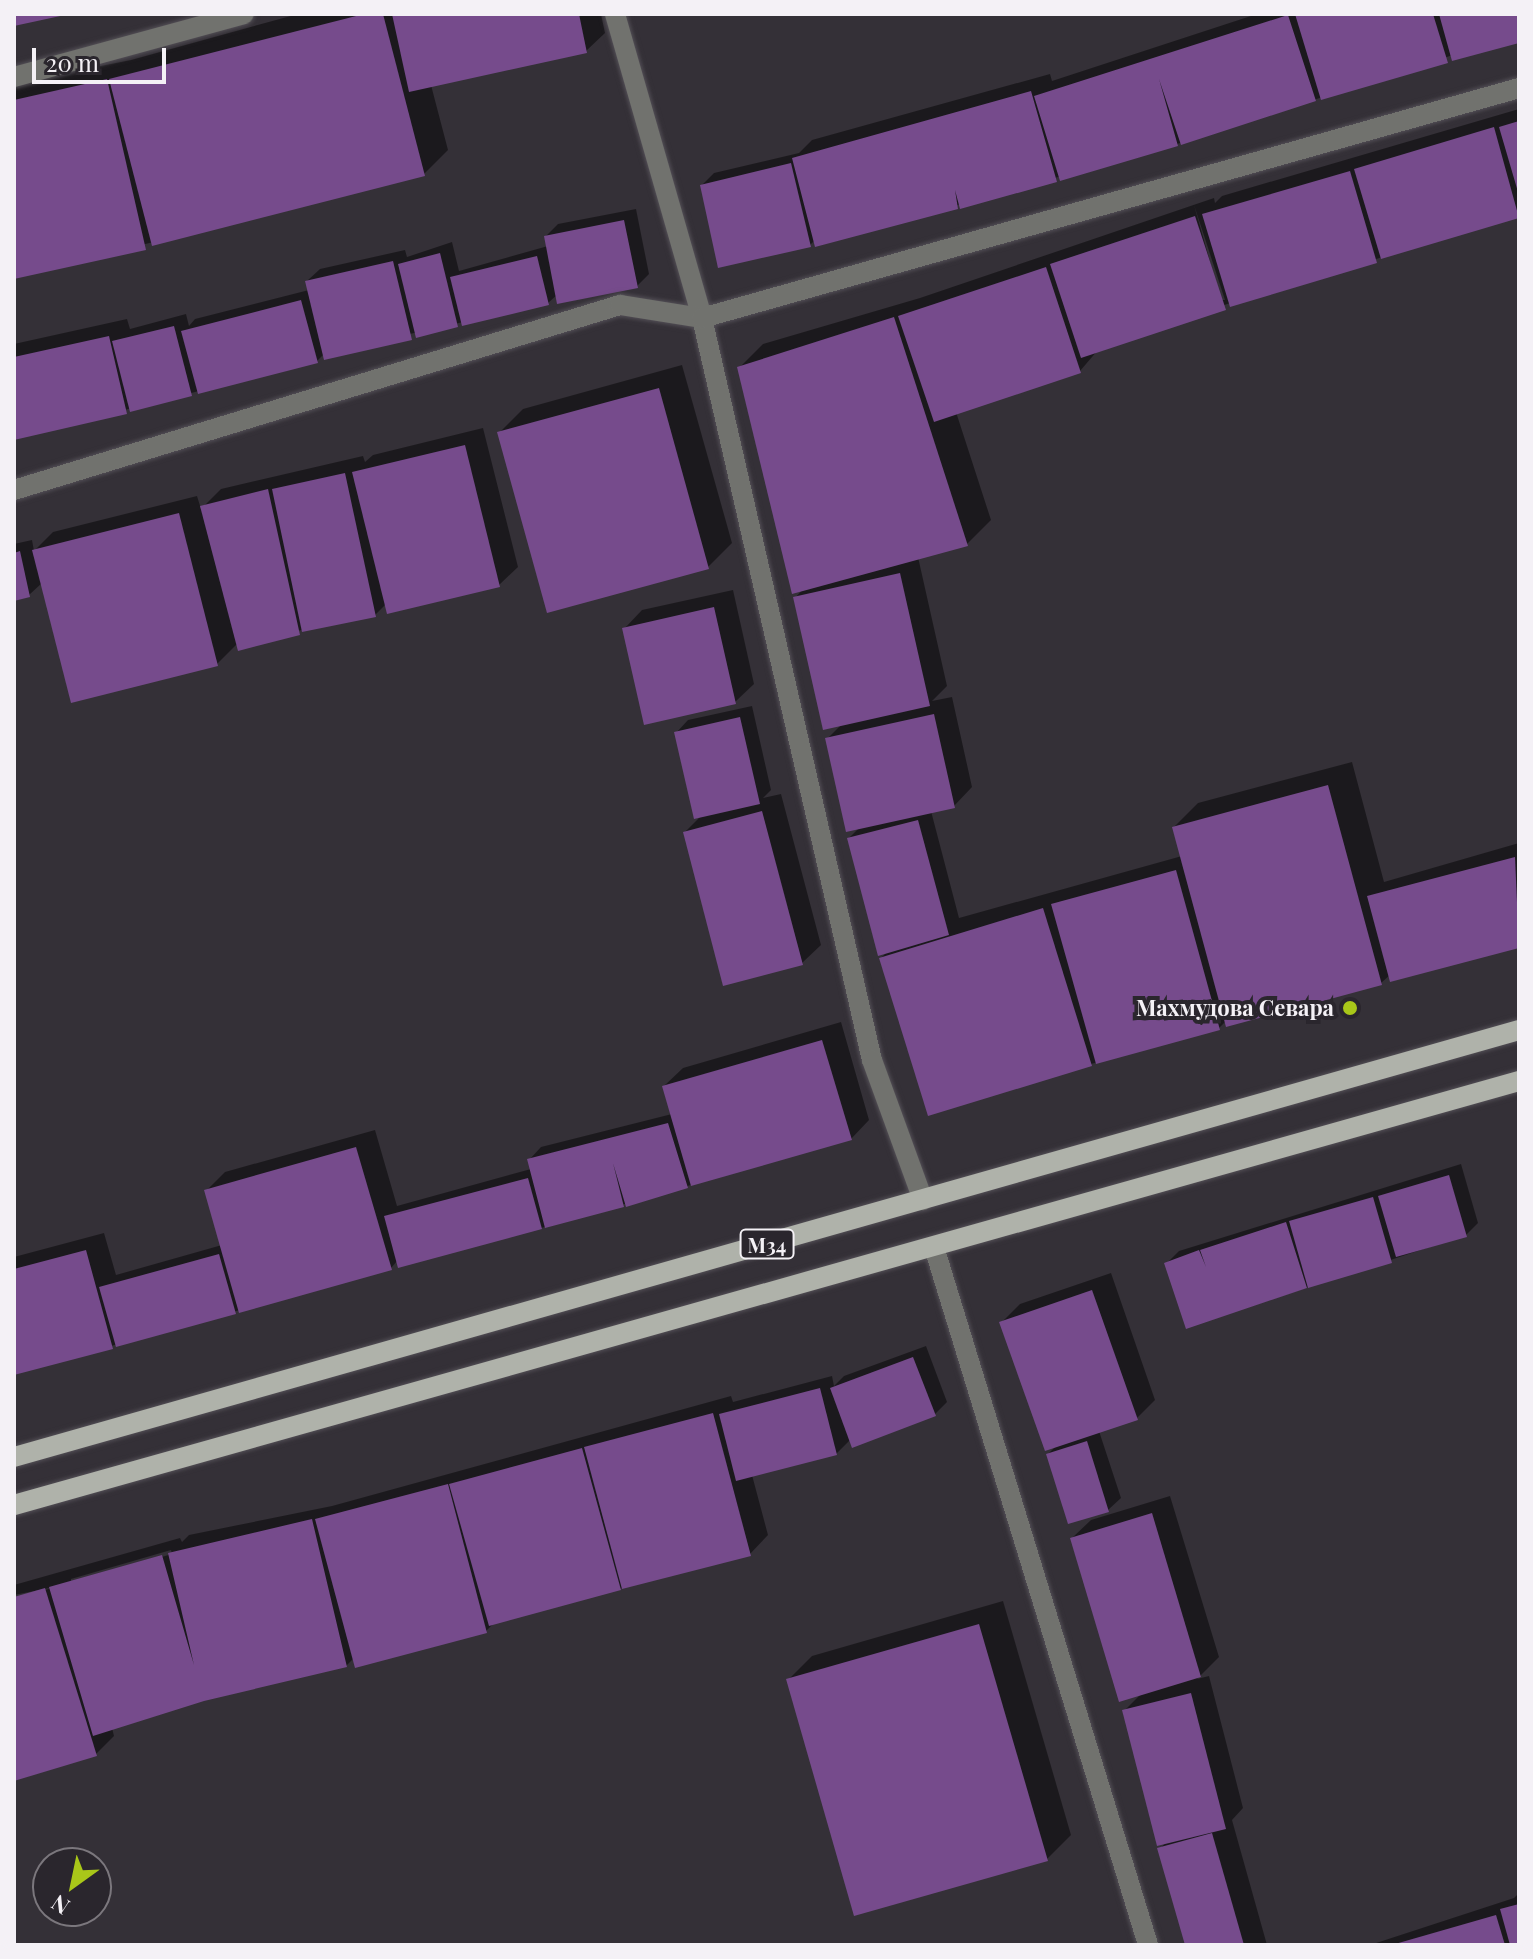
<!DOCTYPE html>
<html>
<head>
<meta charset="utf-8">
<style>
	body { margin:0 }
	#map { position:relative; width:1533px; height:1959px; overflow:hidden; background:#343037; font-family:"Playfair Display",serif }
	div>[style] { position:absolute }
	.shadow>* { inset:0; background:#0007 }
	.building>* { inset:0; background:#764b8c }
	.roads { filter:drop-shadow(0 0 2px #534f56) drop-shadow(0 0 2px #534f56) }
	.minor>* { height:20px; margin:-10px; padding:0 10px; transform-origin:10px; border-radius:10px; background:#71726e }
	.major>* { height:20px; margin:-10px; padding:0 10px; transform-origin:10px; border-radius:10px; background:#afb2aa }
	.dots>* { width:22px; height:22px; translate:-50% -50%; box-sizing:border-box; border:4px solid #2a262d; border-radius:50% }
	span { translate:-50% -50%; white-space:nowrap; text-align:center; line-height:1.15; -webkit-text-stroke:8px #2a262d; paint-order:stroke }
	.shield-label span { padding:2px 6px; background:#2a262d; border:2px solid; border-radius:6px; -webkit-text-stroke-width:0 }
	.shield-label { font-size:20px; color:#f4f1f6; font-weight:700 }
	.poi-label { font-size:22px; color:#f4f1f6; font-weight:700 }
	.right { translate:-100% -50%; text-align:right }
	.frame { position:absolute; inset:0; border:16px solid #f4f1f6; pointer-events:none }
	.north { position:absolute; left:32px; top:1847px; width:80px; height:80px; box-sizing:border-box; background:#2a262d; border:2px solid #7b777d; border-radius:50%; rotate:213deg; font-size:22px; font-weight:700; line-height:32px; text-align:center; color:#f4f1f6 }
	.north::after { content:''; display:block; margin:auto; width:28px; height:36px; background:#a9c719; clip-path:polygon(50% 0,100% 100%,50% 72%,0 100%) }
	.scale { position:absolute; left:32px; top:48px; width:134px; height:36px; box-sizing:border-box; border:4px solid #f4f1f6; border-top:0; padding-left:10px; font-size:24px; line-height:28px; white-space:nowrap; color:#f4f1f6; -webkit-text-stroke:6px #2a262d; paint-order:stroke }
</style>
</head>
<body>
<div id="map">
	<div class="shadow">
		<i style="clip-path:polygon(298px 14px,601px 14px,605px 33px,586px 51px,431px 85px,448px 150px,424px 174px,14px 277px,14px 83px,131px 60px)"></i>
		<i style="clip-path:polygon(1257px 14px,1519px 14px,1519px 41px,1453px 55px,1177px 144px,817px 244px,816px 239px,810px 245px,702px 185px,714px 173px,799px 153px,812px 140px,1050px 74px,1052px 81px)"></i>
		<i style="clip-path:polygon(evenodd,1519px 109px,1519px 216px,1230px 303px,1098px 350px,1080px 371px,956px 412px,991px 520px,967px 544px,918px 557px,947px 686px,932px 701px,952px 697px,972px 787px,954px 806px,931px 811px,959px 918px,1182px 856px,1174px 827px,1198px 803px,1352px 762px,1384px 882px,1519px 843px,1519px 946px,1391px 979px,1390px 975px,1381px 983px,1226px 1021px,1219px 1028px,1091px 1064px,881px 958px,889px 950px,849px 838px,861px 826px,827px 739px,843px 723px,795px 598px,804px 588px,739px 368px,763px 344px,920px 298px,1214px 198px,1215px 203px,1222px 196px,1519px 109px,1194px 205px,1225px 300px,1221px 300px,1194px 205px)"></i>
		<i style="clip-path:polygon(636px 209px,649px 274px,637px 286px,557px 295px,548px 303px,325px 353px,317px 361px,14px 438px,14px 344px,127px 319px,130px 329px,186px 314px,189px 326px,195px 319px,309px 290px,307px 281px,320px 269px,405px 250px,407px 257px,452px 242px,459px 271px,548px 246px,546px 236px,558px 224px)"></i>
		<i style="clip-path:polygon(682px 365px,732px 543px,708px 567px,499px 433px,523px 409px)"></i>
		<i style="clip-path:polygon(483px 428px,518px 567px,499px 585px,386px 604px,375px 615px,238px 643px,217px 664px,42px 583px,29px 595px,14px 599px,14px 544px,32px 540px,34px 551px,53px 532px,197px 496px,201px 509px,221px 489px,363px 456px,365px 462px,373px 455px)"></i>
		<i style="clip-path:polygon(733px 590px,754px 684px,735px 702px,624px 629px,642px 610px)"></i>
		<i style="clip-path:polygon(752px 706px,771px 790px,763px 798px,781px 794px,821px 945px,802px 963px,685px 832px,702px 815px,676px 733px,688px 720px)"></i>
		<i style="clip-path:polygon(841px 1022px,869px 1120px,851px 1139px,541px 1228px,398px 1260px,391px 1268px,14px 1373px,14px 1257px,104px 1233px,116px 1275px,222px 1245px,206px 1191px,225px 1172px,375px 1130px,397px 1206px,531px 1169px,529px 1160px,541px 1147px,672px 1114px,664px 1086px,683px 1068px)"></i>
		<i style="clip-path:polygon(1461px 1164px,1478px 1223px,1466px 1235px,1188px 1327px,1167px 1263px,1179px 1251px)"></i>
		<i style="clip-path:polygon(1111px 1273px,1155px 1400px,1137px 1418px,1099px 1431px,1121px 1498px,1108px 1510px,1070px 1522px,1048px 1454px,1057px 1445px,1002px 1322px,1020px 1304px)"></i>
		<i style="clip-path:polygon(evenodd,926px 1346px,947px 1402px,935px 1414px,851px 1439px,836px 1454px,752px 1475px,768px 1535px,750px 1554px,495px 1622px,486px 1631px,354px 1658px,346px 1666px,204px 1699px,112px 1728px,114px 1736px,96px 1754px,14px 1779px,14px 1599px,55px 1587px,14px 1595px,14px 1585px,180px 1538px,182px 1542px,189px 1535px,332px 1506px,731px 1396px,733px 1402px,832px 1376px,834px 1386px,844px 1376px,926px 1346px,171px 1550px,172px 1554px,71px 1583px,71px 1579px,171px 1550px)"></i>
		<i style="clip-path:polygon(1170px 1496px,1219px 1657px,1197px 1679px,1209px 1676px,1243px 1808px,1232px 1820px,1267px 1945px,1187px 1945px,1160px 1849px,1167px 1841px,1124px 1711px,1142px 1693px,1072px 1538px,1091px 1520px)"></i>
		<i style="clip-path:polygon(1003px 1601px,1071px 1835px,1047px 1859px,788px 1680px,812px 1656px)"></i>
		<i style="clip-path:polygon(1519px 1893px,1519px 1945px,1370px 1945px,1514px 1898px)"></i>
	</div>
	<div class="building">
		<i style="clip-path:polygon(14px 14px,65px 14px,65px 15px,14px 26px)"></i>
		<i style="clip-path:polygon(364px 14px,383px 14px,425px 176px,152px 246px,109px 79px)"></i>
		<i style="clip-path:polygon(392px 14px,579px 14px,587px 53px,409px 92px)"></i>
		<i style="clip-path:polygon(1295px 14px,1433px 14px,1448px 63px,1321px 100px)"></i>
		<i style="clip-path:polygon(1439px 14px,1519px 14px,1519px 43px,1452px 61px)"></i>
		<i style="clip-path:polygon(1288px 15px,1316px 101px,1181px 145px,1159px 79px,1178px 146px,1060px 181px,1034px 96px)"></i>
		<i style="clip-path:polygon(107px 79px,146px 250px,14px 279px,14px 100px)"></i>
		<i style="clip-path:polygon(1031px 91px,1057px 182px,960px 209px,955px 190px,958px 209px,815px 247px,792px 158px)"></i>
		<i style="clip-path:polygon(1519px 121px,1519px 192px,1518px 192px,1499px 127px)"></i>
		<i style="clip-path:polygon(1494px 127px,1519px 218px,1381px 259px,1354px 169px)"></i>
		<i style="clip-path:polygon(791px 163px,811px 247px,718px 268px,700px 185px)"></i>
		<i style="clip-path:polygon(1350px 171px,1377px 263px,1230px 307px,1202px 214px)"></i>
		<i style="clip-path:polygon(1195px 216px,1226px 310px,1081px 358px,1050px 264px)"></i>
		<i style="clip-path:polygon(624px 220px,638px 288px,557px 304px,544px 236px)"></i>
		<i style="clip-path:polygon(440px 253px,458px 327px,416px 338px,398px 264px)"></i>
		<i style="clip-path:polygon(537px 256px,549px 305px,462px 326px,450px 277px)"></i>
		<i style="clip-path:polygon(393px 261px,412px 340px,324px 360px,305px 281px)"></i>
		<i style="clip-path:polygon(1046px 267px,1081px 373px,934px 422px,898px 316px)"></i>
		<i style="clip-path:polygon(301px 300px,318px 363px,198px 394px,181px 331px)"></i>
		<i style="clip-path:polygon(894px 317px,968px 546px,792px 594px,737px 367px)"></i>
		<i style="clip-path:polygon(174px 326px,192px 396px,130px 412px,112px 341px)"></i>
		<i style="clip-path:polygon(109px 336px,127px 414px,14px 440px,14px 357px)"></i>
		<i style="clip-path:polygon(659px 388px,709px 569px,547px 613px,497px 432px)"></i>
		<i style="clip-path:polygon(465px 445px,500px 587px,387px 614px,352px 472px)"></i>
		<i style="clip-path:polygon(345px 473px,376px 617px,302px 632px,272px 489px)"></i>
		<i style="clip-path:polygon(268px 489px,300px 635px,238px 651px,200px 506px)"></i>
		<i style="clip-path:polygon(179px 513px,218px 666px,71px 703px,32px 550px)"></i>
		<i style="clip-path:polygon(20px 551px,30px 597px,14px 601px,14px 553px)"></i>
		<i style="clip-path:polygon(900px 573px,930px 706px,823px 730px,793px 597px)"></i>
		<i style="clip-path:polygon(714px 607px,736px 704px,644px 725px,622px 628px)"></i>
		<i style="clip-path:polygon(934px 714px,955px 808px,846px 832px,825px 738px)"></i>
		<i style="clip-path:polygon(740px 717px,760px 804px,694px 819px,674px 732px)"></i>
		<i style="clip-path:polygon(1328px 785px,1382px 985px,1226px 1027px,1172px 827px)"></i>
		<i style="clip-path:polygon(762px 811px,803px 965px,723px 986px,683px 832px)"></i>
		<i style="clip-path:polygon(918px 820px,949px 935px,878px 956px,847px 838px)"></i>
		<i style="clip-path:polygon(1515px 857px,1519px 948px,1390px 982px,1367px 896px)"></i>
		<i style="clip-path:polygon(1176px 870px,1220px 1030px,1096px 1064px,1051px 904px)"></i>
		<i style="clip-path:polygon(1043px 908px,1092px 1066px,928px 1116px,879px 958px)"></i>
		<i style="clip-path:polygon(822px 1040px,852px 1140px,691px 1186px,662px 1086px)"></i>
		<i style="clip-path:polygon(668px 1123px,688px 1188px,626px 1207px,613px 1163px,624px 1207px,545px 1228px,527px 1159px)"></i>
		<i style="clip-path:polygon(356px 1147px,392px 1270px,239px 1313px,204px 1190px)"></i>
		<i style="clip-path:polygon(1449px 1175px,1467px 1237px,1396px 1257px,1378px 1196px)"></i>
		<i style="clip-path:polygon(528px 1178px,542px 1229px,398px 1268px,384px 1216px)"></i>
		<i style="clip-path:polygon(1373px 1197px,1392px 1263px,1308px 1288px,1289px 1221px)"></i>
		<i style="clip-path:polygon(1286px 1222px,1307px 1288px,1186px 1329px,1164px 1263px,1199px 1250px,1206px 1267px,1200px 1250px)"></i>
		<i style="clip-path:polygon(86px 1250px,113px 1349px,14px 1375px,14px 1269px)"></i>
		<i style="clip-path:polygon(219px 1254px,236px 1314px,116px 1347px,99px 1287px)"></i>
		<i style="clip-path:polygon(1092px 1290px,1138px 1420px,1045px 1451px,999px 1322px)"></i>
		<i style="clip-path:polygon(913px 1357px,936px 1416px,852px 1448px,830px 1388px)"></i>
		<i style="clip-path:polygon(820px 1388px,837px 1455px,736px 1481px,719px 1414px)"></i>
		<i style="clip-path:polygon(713px 1413px,751px 1556px,622px 1589px,584px 1447px)"></i>
		<i style="clip-path:polygon(1087px 1441px,1109px 1512px,1068px 1524px,1046px 1454px)"></i>
		<i style="clip-path:polygon(582px 1448px,621px 1590px,489px 1626px,449px 1484px)"></i>
		<i style="clip-path:polygon(448px 1484px,487px 1633px,355px 1668px,315px 1519px)"></i>
		<i style="clip-path:polygon(1152px 1513px,1201px 1677px,1119px 1702px,1070px 1538px)"></i>
		<i style="clip-path:polygon(312px 1519px,347px 1667px,204px 1701px,93px 1736px,49px 1587px,162px 1555px,194px 1665px,168px 1553px)"></i>
		<i style="clip-path:polygon(45px 1588px,97px 1756px,14px 1781px,14px 1597px)"></i>
		<i style="clip-path:polygon(979px 1624px,1048px 1861px,854px 1916px,786px 1679px)"></i>
		<i style="clip-path:polygon(1191px 1693px,1226px 1829px,1157px 1846px,1122px 1710px)"></i>
		<i style="clip-path:polygon(1212px 1833px,1244px 1945px,1185px 1945px,1157px 1848px)"></i>
		<i style="clip-path:polygon(1519px 1904px,1519px 1945px,1510px 1945px,1500px 1909px)"></i>
		<i style="clip-path:polygon(1496px 1915px,1505px 1945px,1395px 1945px,1395px 1944px)"></i>
	</div>
	<div class="roads">
		<div class="minor">
			<i style="left:615px;top:14px;width:316px;rotate:74deg"></i>
			<i style="left:702px;top:318px;width:761px;rotate:77.1deg"></i>
			<i style="left:872px;top:1060px;width:149px;rotate:70deg"></i>
			<i style="left:14px;top:77px;width:238px;rotate:-15.3deg"></i>
			<i style="left:14px;top:490px;width:634px;rotate:-16.98deg"></i>
			<i style="left:620px;top:305px;width:83px;rotate:9deg"></i>
			<i style="left:702px;top:318px;width:849px;rotate:-15.72deg"></i>
			<i style="left:934px;top:1247px;width:730px;rotate:72.95deg"></i>
		</div>
		<div class="major">
			<i style="left:14px;top:1457px;width:1564px;rotate:-15.84deg"></i>
			<i style="left:14px;top:1505px;width:1564px;rotate:-15.73deg"></i>
		</div>
	</div>
	<div class="dots">
		<i style="left:1350px;top:1008px;background:#a9c719"></i>
	</div>
	<div class="shield-label">
		<span style="left:767px;top:1244px">M34</span>
	</div>
	<div class="poi-label">
		<span class="right" style="left:1334px;top:1008px">Махмудова Севара</span>
	</div>
	<div class="frame"></div>
	<div class="north">N</div>
	<div class="scale">20 m</div>
</div>
</body>
</html>
